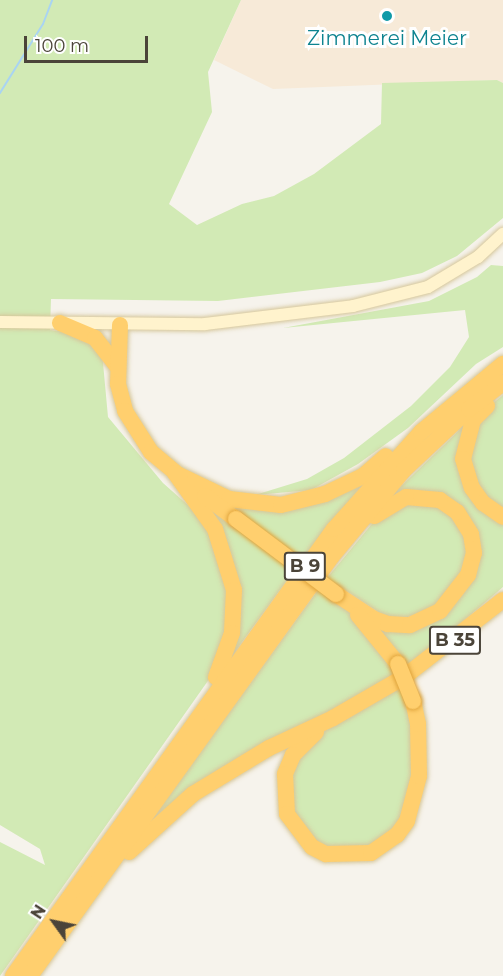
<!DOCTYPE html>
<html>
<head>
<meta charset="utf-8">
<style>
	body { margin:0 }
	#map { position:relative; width:503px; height:976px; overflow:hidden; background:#f6f3ec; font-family:Montserrat,sans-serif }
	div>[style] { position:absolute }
	.commercial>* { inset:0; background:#f7ead8 }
	.green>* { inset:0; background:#d2eab5 }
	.stream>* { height:2px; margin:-1px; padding:0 1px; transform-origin:1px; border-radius:1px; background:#a9d4f2 }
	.roads { filter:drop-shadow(0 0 2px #d6c79b) drop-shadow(0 0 2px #d6c79b) }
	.secondary>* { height:12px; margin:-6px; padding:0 6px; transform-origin:6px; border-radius:6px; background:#fff3cd }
	.highway>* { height:16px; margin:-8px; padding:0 8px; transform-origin:8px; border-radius:8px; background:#ffcf6e }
	.bridges { filter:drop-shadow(0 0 2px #e0a43c) drop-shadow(0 0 2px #e0a43c) }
	.highway-bridge>* { height:16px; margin:-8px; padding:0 8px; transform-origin:8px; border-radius:8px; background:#ffcf6e }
	.dots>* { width:16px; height:16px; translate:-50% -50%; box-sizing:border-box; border:3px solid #fff; border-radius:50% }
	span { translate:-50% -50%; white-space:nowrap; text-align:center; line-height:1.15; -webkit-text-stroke:6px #fff; paint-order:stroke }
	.shield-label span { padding:2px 4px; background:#fff; border:2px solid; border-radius:4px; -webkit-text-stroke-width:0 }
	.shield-label { font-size:18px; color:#4b4439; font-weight:700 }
	.culture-label { font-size:20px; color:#0d838f }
	.north { position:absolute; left:24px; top:892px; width:60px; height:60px; -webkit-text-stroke:4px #fff; paint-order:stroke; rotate:303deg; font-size:16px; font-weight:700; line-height:24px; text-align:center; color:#4b4439 }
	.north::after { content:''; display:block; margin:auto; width:21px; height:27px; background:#4b4439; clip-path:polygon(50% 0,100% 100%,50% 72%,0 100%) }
	.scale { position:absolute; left:24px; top:36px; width:124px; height:27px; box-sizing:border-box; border:3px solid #4b4439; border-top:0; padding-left:8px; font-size:18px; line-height:21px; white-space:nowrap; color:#4b4439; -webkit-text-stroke:4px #fff; paint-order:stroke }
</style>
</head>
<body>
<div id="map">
	<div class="commercial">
		<i style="clip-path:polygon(241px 0,503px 0,503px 83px,497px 80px,273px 89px,214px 60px)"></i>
	</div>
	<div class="green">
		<i style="clip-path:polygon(0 0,241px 0,208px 72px,212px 112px,169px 204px,197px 225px,242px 204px,274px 196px,314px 174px,381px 124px,382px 83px,497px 80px,503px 83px,503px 218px,457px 256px,422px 273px,380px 282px,218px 301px,51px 299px,50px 330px,71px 333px,102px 352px,108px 417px,163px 483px,198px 514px,217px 545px,226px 572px,227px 637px,217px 668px,0 976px,0 842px,45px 865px,40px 849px,0 825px)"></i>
		<i style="clip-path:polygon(491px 265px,503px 266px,503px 347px,476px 364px,408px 428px,358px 464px,311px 490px,255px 495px,307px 479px,344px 458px,411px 406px,450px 367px,469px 337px,465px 310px,283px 328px,429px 301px,477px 277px)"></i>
		<i style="clip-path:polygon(503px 395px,503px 512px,475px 487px,468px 441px,491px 405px)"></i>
		<i style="clip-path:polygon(469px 421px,460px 469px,503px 521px,503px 587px,414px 663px,146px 827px,318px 590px,376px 628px,399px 630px,472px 579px,465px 515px,392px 495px)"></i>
		<i style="clip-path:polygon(367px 479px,302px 559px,226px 505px,247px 509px)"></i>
		<i style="clip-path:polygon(195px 494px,293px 572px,231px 657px,239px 613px)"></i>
		<i style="clip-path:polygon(436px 502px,466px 530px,469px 564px,435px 610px,392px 621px,327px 578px,376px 519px,394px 504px)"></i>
		<i style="clip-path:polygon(400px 688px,412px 715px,414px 787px,392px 835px,354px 852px,317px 844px,294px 819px,289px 773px,314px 737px)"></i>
	</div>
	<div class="stream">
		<i style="left:0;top:93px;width:81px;rotate:-58.1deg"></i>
		<i style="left:43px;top:24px;width:26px;rotate:-69deg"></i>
	</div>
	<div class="roads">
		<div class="secondary">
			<i style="left:0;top:322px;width:205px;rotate:0.6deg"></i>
			<i style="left:205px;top:324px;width:149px;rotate:-6.9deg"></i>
			<i style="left:353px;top:306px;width:77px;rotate:-14.2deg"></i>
			<i style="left:428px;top:287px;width:58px;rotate:-31deg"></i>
			<i style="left:478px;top:257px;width:34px;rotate:-43deg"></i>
		</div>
		<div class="highway">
			<i style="left:60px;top:323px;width:38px;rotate:23deg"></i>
			<i style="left:95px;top:338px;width:36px;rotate:52deg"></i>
			<i style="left:120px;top:325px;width:59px;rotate:91.9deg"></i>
			<i style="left:118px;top:384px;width:28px;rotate:75deg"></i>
			<i style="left:125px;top:411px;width:49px;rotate:57.6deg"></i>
			<i style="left:151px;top:452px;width:40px;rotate:40deg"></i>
			<i style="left:487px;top:406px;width:20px;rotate:135deg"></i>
			<i style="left:473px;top:420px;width:40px;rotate:104.4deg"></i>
			<i style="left:463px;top:459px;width:30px;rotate:73deg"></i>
			<i style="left:472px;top:488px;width:19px;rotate:54deg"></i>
			<i style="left:483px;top:503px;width:24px;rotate:35deg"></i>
			<i style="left:175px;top:473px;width:60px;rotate:25.7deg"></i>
			<i style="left:229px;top:499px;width:52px;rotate:6.6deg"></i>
			<i style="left:281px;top:505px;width:45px;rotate:-14deg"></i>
			<i style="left:325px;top:494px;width:42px;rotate:-25.3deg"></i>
			<i style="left:363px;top:476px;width:30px;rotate:-41deg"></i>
			<i style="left:175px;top:473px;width:69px;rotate:54.5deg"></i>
			<i style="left:215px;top:529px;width:64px;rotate:72.7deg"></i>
			<i style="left:234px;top:590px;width:43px;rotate:92.7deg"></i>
			<i style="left:232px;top:633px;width:47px;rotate:110deg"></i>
			<i style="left:205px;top:496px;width:39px;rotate:37deg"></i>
			<i style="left:336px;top:594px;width:45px;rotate:33.3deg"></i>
			<i style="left:374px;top:619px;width:15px;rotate:20deg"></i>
			<i style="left:388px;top:624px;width:22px;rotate:3deg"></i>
			<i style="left:410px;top:625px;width:33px;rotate:-25deg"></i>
			<i style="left:440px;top:611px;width:46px;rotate:-52.1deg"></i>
			<i style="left:468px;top:575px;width:23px;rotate:-75deg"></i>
			<i style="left:474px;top:553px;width:19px;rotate:-99deg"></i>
			<i style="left:471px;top:534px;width:26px;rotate:-122deg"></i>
			<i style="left:457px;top:512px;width:21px;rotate:-145deg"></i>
			<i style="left:440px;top:500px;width:34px;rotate:-175deg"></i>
			<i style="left:406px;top:497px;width:37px;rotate:149deg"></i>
			<i style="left:358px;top:615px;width:63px;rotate:50.8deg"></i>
			<i style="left:316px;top:732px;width:33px;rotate:135deg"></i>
			<i style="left:293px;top:755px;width:21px;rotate:113deg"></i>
			<i style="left:285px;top:774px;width:40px;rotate:87.1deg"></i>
			<i style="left:287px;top:814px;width:41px;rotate:52.9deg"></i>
			<i style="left:312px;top:847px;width:16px;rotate:27deg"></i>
			<i style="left:326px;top:854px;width:45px;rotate:-1.3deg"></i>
			<i style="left:371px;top:853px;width:32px;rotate:-35deg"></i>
			<i style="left:397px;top:835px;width:17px;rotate:-54deg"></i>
			<i style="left:407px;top:821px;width:47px;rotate:-75.1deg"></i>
			<i style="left:419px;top:776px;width:52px;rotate:-91.1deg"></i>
			<i style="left:418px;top:724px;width:24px;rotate:-102deg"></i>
			<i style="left:129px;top:852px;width:86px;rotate:-42.2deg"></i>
			<i style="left:193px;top:794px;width:89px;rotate:-31.2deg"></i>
			<i style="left:269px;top:748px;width:71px;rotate:-25.1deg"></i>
			<i style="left:333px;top:718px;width:82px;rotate:-30deg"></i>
			<i style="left:404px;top:677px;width:125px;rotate:-37.9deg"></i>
			<i style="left:13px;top:976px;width:550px;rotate:-54.32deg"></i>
			<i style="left:334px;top:529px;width:130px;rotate:-48.1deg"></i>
			<i style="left:421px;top:432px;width:107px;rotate:-39.7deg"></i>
			<i style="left:30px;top:976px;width:517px;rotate:-54.28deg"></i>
			<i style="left:332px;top:556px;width:112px;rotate:-50.1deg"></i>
			<i style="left:404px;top:470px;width:89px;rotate:-43.2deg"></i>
			<i style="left:469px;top:409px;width:43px;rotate:-37.4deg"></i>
		</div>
	</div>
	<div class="bridges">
		<div class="highway-bridge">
			<i style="left:236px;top:519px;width:125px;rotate:36.9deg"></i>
			<i style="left:398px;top:664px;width:40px;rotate:68deg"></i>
		</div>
	</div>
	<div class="dots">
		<i style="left:387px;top:16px;background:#0f9aa8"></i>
	</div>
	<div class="shield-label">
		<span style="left:305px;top:566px">B 9</span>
		<span style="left:455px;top:640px">B 35</span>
	</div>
	<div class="culture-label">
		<span style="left:387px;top:38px">Zimmerei Meier</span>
	</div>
	<div class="north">N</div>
	<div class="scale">100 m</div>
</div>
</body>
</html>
